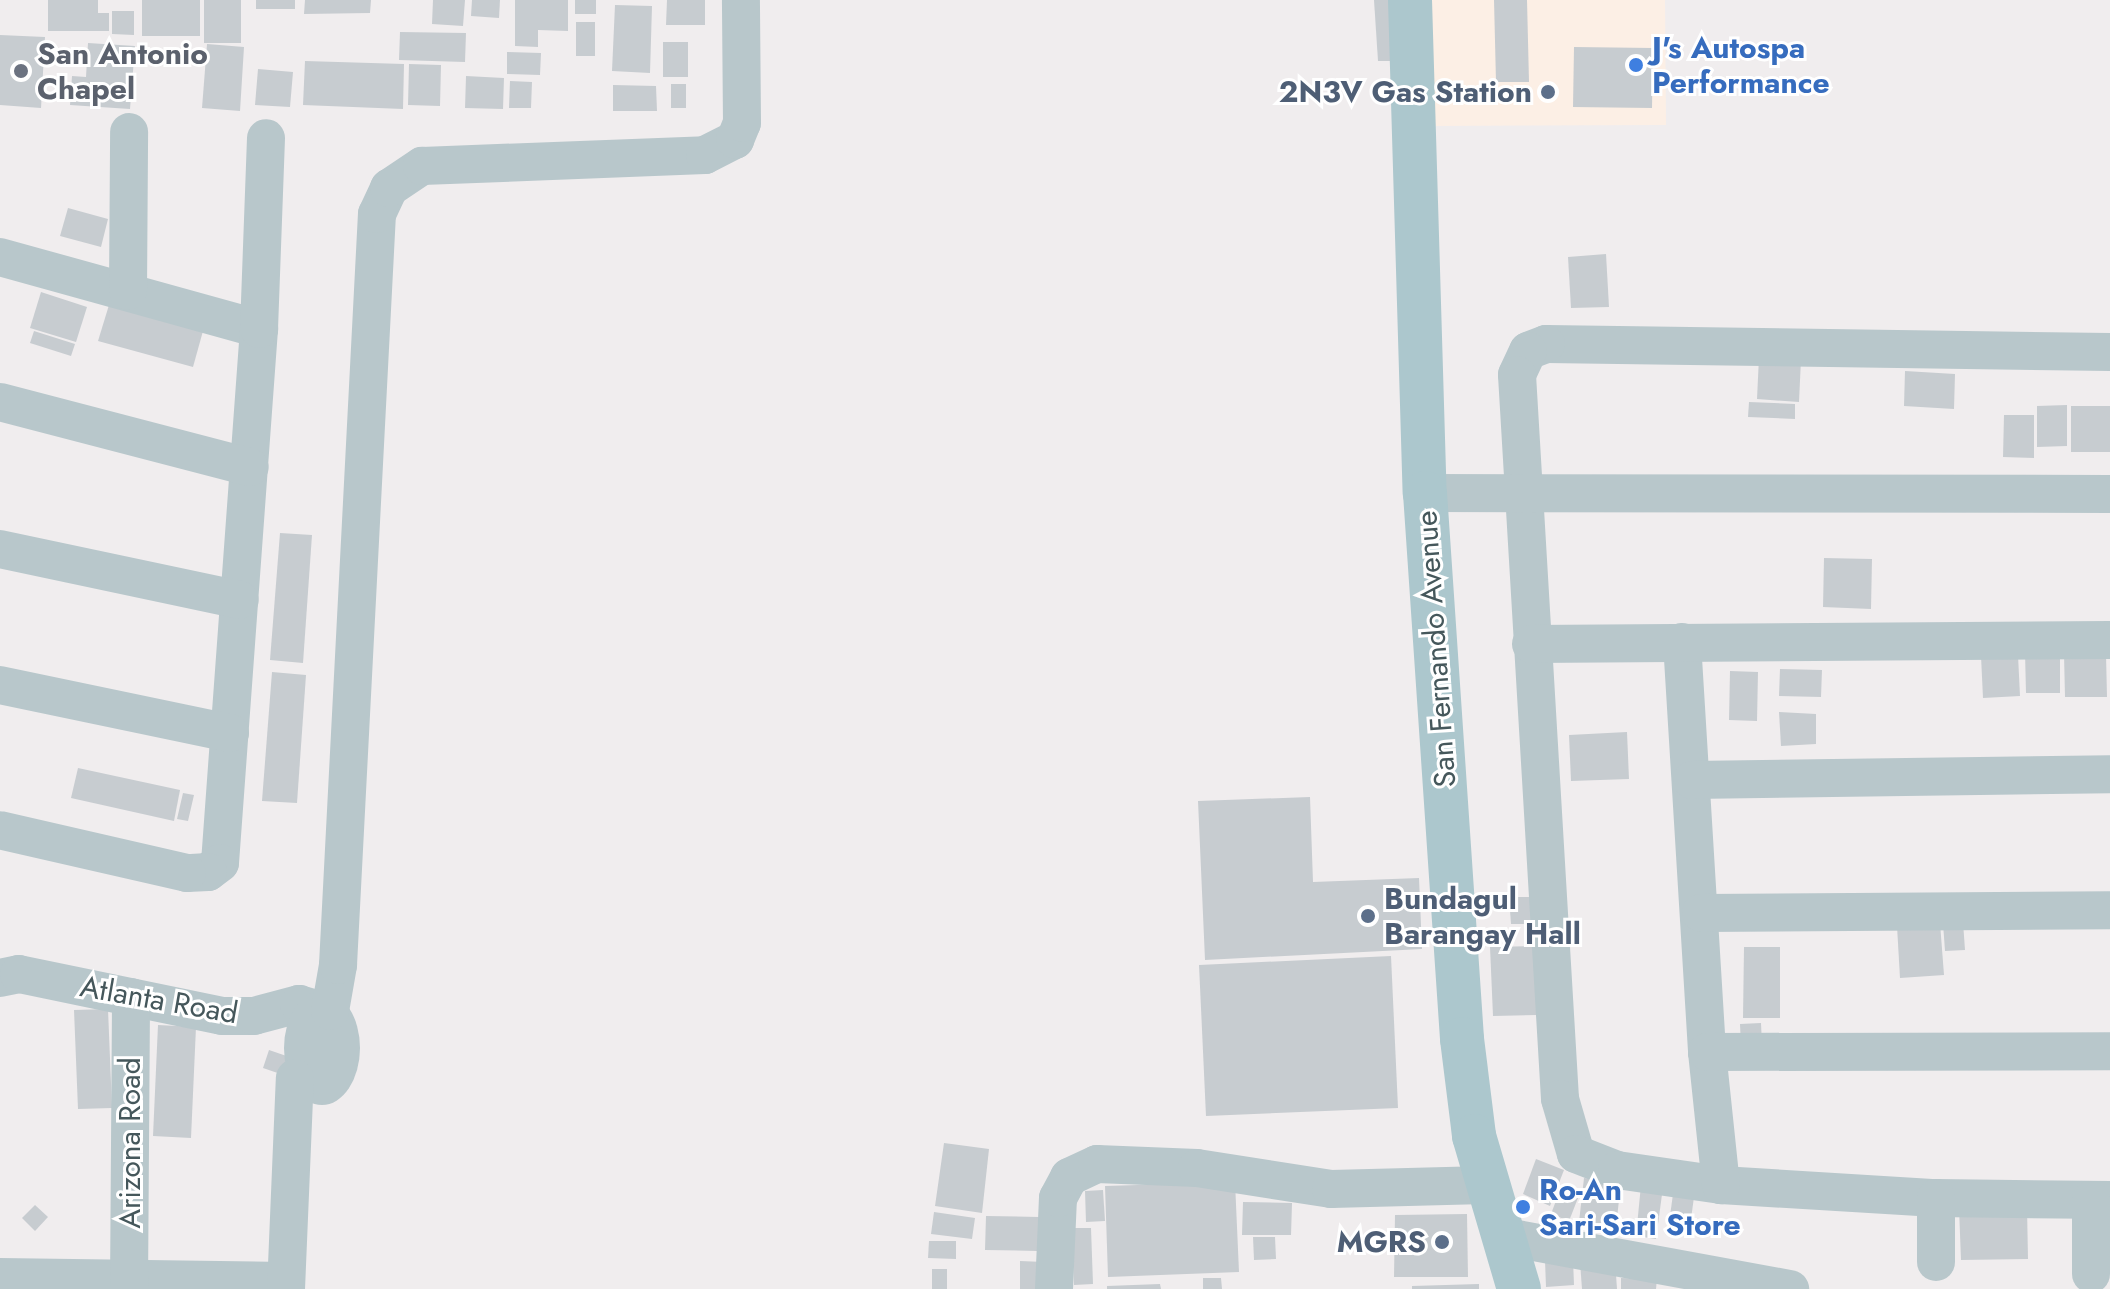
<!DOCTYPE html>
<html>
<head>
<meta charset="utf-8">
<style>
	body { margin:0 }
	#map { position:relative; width:2110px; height:1289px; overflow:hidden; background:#f0edee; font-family:Jost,sans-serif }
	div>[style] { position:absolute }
	.commercial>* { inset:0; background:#fcefe5 }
	.building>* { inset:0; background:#c7ccd0 }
	.minor>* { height:38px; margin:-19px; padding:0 19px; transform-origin:19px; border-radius:19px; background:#b8c7cb }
	.minor>.ring { margin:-19px; padding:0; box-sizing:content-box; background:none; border:38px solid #b8c7cb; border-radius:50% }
	.major>* { height:44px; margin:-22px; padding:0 22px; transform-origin:22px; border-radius:22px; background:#acc7cd }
	.dots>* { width:22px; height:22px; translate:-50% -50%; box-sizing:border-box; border:4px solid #fff; border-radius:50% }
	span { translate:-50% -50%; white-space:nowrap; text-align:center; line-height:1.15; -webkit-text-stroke:6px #fff; paint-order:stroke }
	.shop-label { font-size:30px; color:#366cbe; font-weight:700 }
	.left { translate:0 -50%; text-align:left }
	.worship-label { font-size:30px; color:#5b616d; font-weight:700 }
	.service-label { font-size:30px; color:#4e5e75; font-weight:700 }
	.right { translate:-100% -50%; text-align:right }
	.street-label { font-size:30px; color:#45575b }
</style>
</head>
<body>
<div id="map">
	<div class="commercial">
		<i style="clip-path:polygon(1429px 0,1665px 0,1666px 125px,1430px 126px)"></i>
	</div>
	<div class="building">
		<i style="clip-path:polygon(48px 0,98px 0,98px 13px,109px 13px,109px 31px,48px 31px)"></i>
		<i style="clip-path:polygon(142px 0,200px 0,200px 36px,142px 36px)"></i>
		<i style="clip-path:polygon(204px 0,241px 0,241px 43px,204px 43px)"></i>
		<i style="clip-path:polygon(256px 0,295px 0,295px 9px,256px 9px)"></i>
		<i style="clip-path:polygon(305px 0,371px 0,370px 13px,304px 14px)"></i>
		<i style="clip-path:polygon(433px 0,465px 0,463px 26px,432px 24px)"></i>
		<i style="clip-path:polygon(472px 0,500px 0,499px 18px,471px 16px)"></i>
		<i style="clip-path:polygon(515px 0,568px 0,568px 31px,538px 30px,538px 47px,515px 46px)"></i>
		<i style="clip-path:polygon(575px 0,596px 0,596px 14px,575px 14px)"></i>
		<i style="clip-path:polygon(667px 0,705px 0,705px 25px,666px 25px)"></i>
		<i style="clip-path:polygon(1374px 0,1389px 0,1393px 61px,1378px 61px)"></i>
		<i style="clip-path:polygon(1494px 0,1527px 0,1529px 82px,1496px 82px)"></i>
		<i style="clip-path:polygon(615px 5px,652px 6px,650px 73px,612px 71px)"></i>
		<i style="clip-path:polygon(112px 11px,134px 11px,134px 35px,112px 34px)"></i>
		<i style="clip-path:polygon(576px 22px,595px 22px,595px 56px,576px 56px)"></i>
		<i style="clip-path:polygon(400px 32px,466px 33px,465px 62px,399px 60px)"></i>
		<i style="clip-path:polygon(0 35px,45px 37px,41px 108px,0 105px)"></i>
		<i style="clip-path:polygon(663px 42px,688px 42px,688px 77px,663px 77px)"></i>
		<i style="clip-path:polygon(88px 43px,135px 46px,130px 109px,70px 105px,72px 76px,86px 77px)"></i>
		<i style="clip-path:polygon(207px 44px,244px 47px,240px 111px,202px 108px)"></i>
		<i style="clip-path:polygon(1574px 47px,1653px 48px,1652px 108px,1573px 107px)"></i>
		<i style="clip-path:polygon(507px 52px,541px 53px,540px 75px,507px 74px)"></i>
		<i style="clip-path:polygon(305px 61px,404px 64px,403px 109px,303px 105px)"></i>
		<i style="clip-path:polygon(409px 64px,441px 65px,440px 106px,408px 105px)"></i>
		<i style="clip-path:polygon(258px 69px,293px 72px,290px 107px,255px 105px)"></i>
		<i style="clip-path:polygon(466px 76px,504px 78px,503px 109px,465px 108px)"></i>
		<i style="clip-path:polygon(510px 81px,532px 82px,531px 108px,509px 108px)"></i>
		<i style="clip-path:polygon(671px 84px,686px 84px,686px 108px,671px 108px)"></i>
		<i style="clip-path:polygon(613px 85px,656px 86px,657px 111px,613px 111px)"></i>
		<i style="clip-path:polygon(68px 208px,108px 219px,101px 247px,60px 236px)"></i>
		<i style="clip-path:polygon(1606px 254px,1609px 307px,1571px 308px,1568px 257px)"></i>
		<i style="clip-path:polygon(41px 292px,87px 307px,76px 342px,30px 328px)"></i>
		<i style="clip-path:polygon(109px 305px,203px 331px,193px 367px,98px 341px)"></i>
		<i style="clip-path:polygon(34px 331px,75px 344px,71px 356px,30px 343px)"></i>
		<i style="clip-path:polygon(1759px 357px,1801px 359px,1799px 402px,1757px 399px)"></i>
		<i style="clip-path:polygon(1905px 371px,1955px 374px,1954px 409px,1904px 406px)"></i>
		<i style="clip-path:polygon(1749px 402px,1795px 404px,1795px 419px,1748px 417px)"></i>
		<i style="clip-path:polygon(2067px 405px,2067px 446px,2037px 447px,2037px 406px)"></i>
		<i style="clip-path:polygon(2071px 406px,2110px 406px,2110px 452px,2071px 452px)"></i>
		<i style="clip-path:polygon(2004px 415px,2034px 415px,2034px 458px,2003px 457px)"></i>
		<i style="clip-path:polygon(280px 533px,312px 535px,303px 663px,270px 660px)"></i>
		<i style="clip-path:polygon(1824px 558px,1872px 559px,1871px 609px,1823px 607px)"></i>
		<i style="clip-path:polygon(2060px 651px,2060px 693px,2026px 693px,2025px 652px)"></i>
		<i style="clip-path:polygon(2064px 654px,2106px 654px,2107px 697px,2065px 697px)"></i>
		<i style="clip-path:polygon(2018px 655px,2020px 696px,1983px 698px,1981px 656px)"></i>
		<i style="clip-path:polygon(1780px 669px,1822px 670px,1821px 697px,1779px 696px)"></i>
		<i style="clip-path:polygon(1730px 671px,1758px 672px,1757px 721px,1729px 720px)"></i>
		<i style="clip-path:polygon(272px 672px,306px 675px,297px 803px,262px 801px)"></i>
		<i style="clip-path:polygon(1779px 712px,1816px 714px,1816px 744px,1781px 746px)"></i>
		<i style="clip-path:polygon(1627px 732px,1629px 779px,1571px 781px,1569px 735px)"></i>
		<i style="clip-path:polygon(78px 768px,180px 790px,174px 821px,71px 798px)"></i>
		<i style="clip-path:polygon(183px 793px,194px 795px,188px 821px,177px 819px)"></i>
		<i style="clip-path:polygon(1310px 797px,1313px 882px,1419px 878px,1422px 949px,1205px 960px,1198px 801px)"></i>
		<i style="clip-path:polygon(1509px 897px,1532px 897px,1533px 924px,1511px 924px)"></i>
		<i style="clip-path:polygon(1963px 922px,1965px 950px,1945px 951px,1943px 923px)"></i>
		<i style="clip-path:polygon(1940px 923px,1944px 975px,1900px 978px,1897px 926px)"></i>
		<i style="clip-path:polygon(1533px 946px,1537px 1015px,1493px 1016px,1490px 947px)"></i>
		<i style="clip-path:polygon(1744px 947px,1780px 947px,1780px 1018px,1743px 1018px)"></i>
		<i style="clip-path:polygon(1391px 956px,1398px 1108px,1206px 1116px,1199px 965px)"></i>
		<i style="clip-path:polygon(108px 1009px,112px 1108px,78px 1109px,74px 1010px)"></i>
		<i style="clip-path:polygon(1761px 1023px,1762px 1045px,1741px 1046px,1740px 1024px)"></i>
		<i style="clip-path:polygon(158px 1025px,196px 1027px,191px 1138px,153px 1136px)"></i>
		<i style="clip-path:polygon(269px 1050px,348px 1077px,342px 1095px,263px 1068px)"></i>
		<i style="clip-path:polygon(944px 1143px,989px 1149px,982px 1213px,935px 1206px)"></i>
		<i style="clip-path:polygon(1536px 1159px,1564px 1170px,1550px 1206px,1523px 1194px)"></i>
		<i style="clip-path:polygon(1584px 1178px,1621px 1182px,1616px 1227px,1579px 1222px)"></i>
		<i style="clip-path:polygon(1235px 1182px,1239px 1272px,1108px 1277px,1105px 1186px)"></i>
		<i style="clip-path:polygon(1641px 1185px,1663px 1187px,1656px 1239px,1636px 1236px)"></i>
		<i style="clip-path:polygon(1103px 1190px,1105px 1221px,1086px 1222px,1085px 1191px)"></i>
		<i style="clip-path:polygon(1560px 1190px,1578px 1198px,1569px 1221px,1551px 1214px)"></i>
		<i style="clip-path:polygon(1673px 1194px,1694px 1197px,1691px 1219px,1670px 1216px)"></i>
		<i style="clip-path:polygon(1243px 1202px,1292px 1203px,1291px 1235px,1242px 1235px)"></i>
		<i style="clip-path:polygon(35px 1205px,48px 1217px,35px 1231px,22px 1218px)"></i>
		<i style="clip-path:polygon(2027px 1207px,2028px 1259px,1961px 1260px,1959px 1208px)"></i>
		<i style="clip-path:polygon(934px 1212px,975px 1218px,972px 1239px,931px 1234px)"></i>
		<i style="clip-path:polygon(1467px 1214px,1468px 1277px,1394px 1277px,1395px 1215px)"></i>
		<i style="clip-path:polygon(986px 1216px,1039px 1217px,1038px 1251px,985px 1250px)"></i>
		<i style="clip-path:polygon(1072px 1228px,1091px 1228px,1093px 1284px,1074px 1285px)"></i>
		<i style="clip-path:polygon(1253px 1237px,1275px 1237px,1276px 1259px,1254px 1260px)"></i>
		<i style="clip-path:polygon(929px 1241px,956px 1241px,956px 1259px,928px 1258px)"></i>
		<i style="clip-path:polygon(1573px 1259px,1574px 1285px,1546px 1287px,1545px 1260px)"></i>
		<i style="clip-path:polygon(1615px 1260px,1617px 1289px,1582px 1289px,1580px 1262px)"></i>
		<i style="clip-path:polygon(1020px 1261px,1044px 1262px,1044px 1289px,1020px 1289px)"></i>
		<i style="clip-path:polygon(932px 1269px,947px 1269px,947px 1289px,932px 1289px)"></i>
		<i style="clip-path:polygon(1203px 1278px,1221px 1278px,1222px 1289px,1203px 1289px)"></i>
		<i style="clip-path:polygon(1621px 1278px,1657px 1279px,1656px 1289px,1621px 1289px)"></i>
		<i style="clip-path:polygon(1160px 1284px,1161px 1289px,1107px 1289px,1107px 1286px)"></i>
		<i style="clip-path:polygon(1479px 1284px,1479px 1289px,1412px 1289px,1412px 1286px)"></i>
	</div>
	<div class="minor">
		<i style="left:0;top:257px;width:269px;rotate:15.5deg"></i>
		<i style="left:259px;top:329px;width:535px;rotate:94.18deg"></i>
		<i style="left:220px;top:863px;width:15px;rotate:143deg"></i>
		<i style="left:208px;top:872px;width:21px;rotate:177deg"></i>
		<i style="left:187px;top:873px;width:192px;rotate:-167.1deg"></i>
		<i style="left:128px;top:291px;width:159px;rotate:-89.6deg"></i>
		<i style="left:259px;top:329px;width:191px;rotate:-87.9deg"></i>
		<i style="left:2110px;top:352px;width:564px;rotate:-179.19deg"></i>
		<i style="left:1546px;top:344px;width:19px;rotate:159deg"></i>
		<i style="left:1528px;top:351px;width:26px;rotate:115deg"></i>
		<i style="left:1517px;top:375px;width:725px;rotate:86.6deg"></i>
		<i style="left:1560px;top:1099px;width:57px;rotate:73.8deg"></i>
		<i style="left:1576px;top:1154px;width:44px;rotate:21.3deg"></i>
		<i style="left:1617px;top:1170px;width:105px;rotate:8.2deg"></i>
		<i style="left:1721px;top:1185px;width:215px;rotate:3.5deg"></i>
		<i style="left:1936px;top:1198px;width:174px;rotate:0.7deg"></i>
		<i style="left:0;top:402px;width:258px;rotate:14.6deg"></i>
		<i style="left:1425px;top:493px;width:685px;rotate:0.08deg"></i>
		<i style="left:0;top:549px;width:245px;rotate:12deg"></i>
		<i style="left:1682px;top:642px;width:411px;rotate:86.5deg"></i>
		<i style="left:1707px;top:1052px;width:134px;rotate:84deg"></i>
		<i style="left:1531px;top:644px;width:579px;rotate:-0.4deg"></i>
		<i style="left:0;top:685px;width:235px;rotate:11.8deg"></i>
		<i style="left:1692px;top:780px;width:418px;rotate:-0.8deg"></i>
		<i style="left:1701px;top:913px;width:409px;rotate:-0.4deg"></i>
		<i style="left:0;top:978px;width:19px;rotate:-12deg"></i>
		<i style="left:19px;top:974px;width:207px;rotate:11.7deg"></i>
		<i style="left:222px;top:1016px;width:32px"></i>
		<i style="left:254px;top:1016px;width:47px;rotate:-14.9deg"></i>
		<i style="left:299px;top:1004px;width:19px;rotate:16deg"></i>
		<i class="ring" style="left:303px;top:1010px;width:-2px;height:-2px"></i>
		<i style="left:330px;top:1011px;width:47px;rotate:-80.1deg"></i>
		<i style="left:338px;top:965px;width:752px;rotate:-87.03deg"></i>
		<i style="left:377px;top:214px;width:29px;rotate:-65deg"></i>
		<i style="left:389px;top:188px;width:40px;rotate:-34deg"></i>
		<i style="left:422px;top:166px;width:283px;rotate:-2.2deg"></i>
		<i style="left:705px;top:155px;width:34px;rotate:-27deg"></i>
		<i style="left:735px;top:140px;width:18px;rotate:-68deg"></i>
		<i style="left:742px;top:123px;width:123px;rotate:-90.5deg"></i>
		<i style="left:1707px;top:1052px;width:403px;rotate:-0.1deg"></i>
		<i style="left:1936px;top:1198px;width:64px;rotate:90deg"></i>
		<i style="left:2091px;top:1200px;width:74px;rotate:90deg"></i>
		<i style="left:1506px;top:1237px;width:289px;rotate:10.4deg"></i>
		<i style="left:0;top:1277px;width:285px;rotate:0.8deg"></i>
		<i style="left:129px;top:1289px;width:292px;rotate:-89.6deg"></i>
		<i style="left:286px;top:1289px;width:211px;rotate:-87.6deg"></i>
		<i style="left:1054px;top:1289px;width:91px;rotate:-87.5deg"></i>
		<i style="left:1058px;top:1198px;width:24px;rotate:-62deg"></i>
		<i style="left:1069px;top:1177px;width:31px;rotate:-25deg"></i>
		<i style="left:1097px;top:1164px;width:100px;rotate:2.3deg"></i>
		<i style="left:1197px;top:1168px;width:136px;rotate:8.9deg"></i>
		<i style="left:1331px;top:1189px;width:154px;rotate:-1.5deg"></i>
	</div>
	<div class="major">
		<i style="left:1410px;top:0;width:493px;rotate:88.3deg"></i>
		<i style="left:1425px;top:493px;width:547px;rotate:86.12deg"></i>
		<i style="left:1462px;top:1039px;width:98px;rotate:82.9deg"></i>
		<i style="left:1474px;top:1136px;width:159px;rotate:73.6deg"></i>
	</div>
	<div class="dots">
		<i style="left:1636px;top:65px;background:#3f7fe0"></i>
		<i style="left:21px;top:71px;background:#6b7280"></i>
		<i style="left:1548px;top:92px;background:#5c6f8a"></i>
		<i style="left:1368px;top:916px;background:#5c6f8a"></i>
		<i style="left:1523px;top:1207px;background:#3f7fe0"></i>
		<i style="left:1442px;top:1242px;background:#5c6f8a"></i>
	</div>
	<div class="shop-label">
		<span class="left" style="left:1652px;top:65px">J's Autospa<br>Performance</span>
		<span class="left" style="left:1539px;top:1207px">Ro-An<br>Sari-Sari Store</span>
	</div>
	<div class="worship-label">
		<span class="left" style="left:37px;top:71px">San Antonio<br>Chapel</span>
	</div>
	<div class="service-label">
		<span class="right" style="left:1532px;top:92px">2N3V Gas Station</span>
		<span class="left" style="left:1384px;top:916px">Bundagul<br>Barangay Hall</span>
		<span class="right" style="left:1426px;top:1242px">MGRS</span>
	</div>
	<div class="street-label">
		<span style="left:1436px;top:649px;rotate:-94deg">San Fernando Avenue</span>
		<span style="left:159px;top:1000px;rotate:10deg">Atlanta Road</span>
		<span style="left:130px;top:1143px;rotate:-90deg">Arizona Road</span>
	</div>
</div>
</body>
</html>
